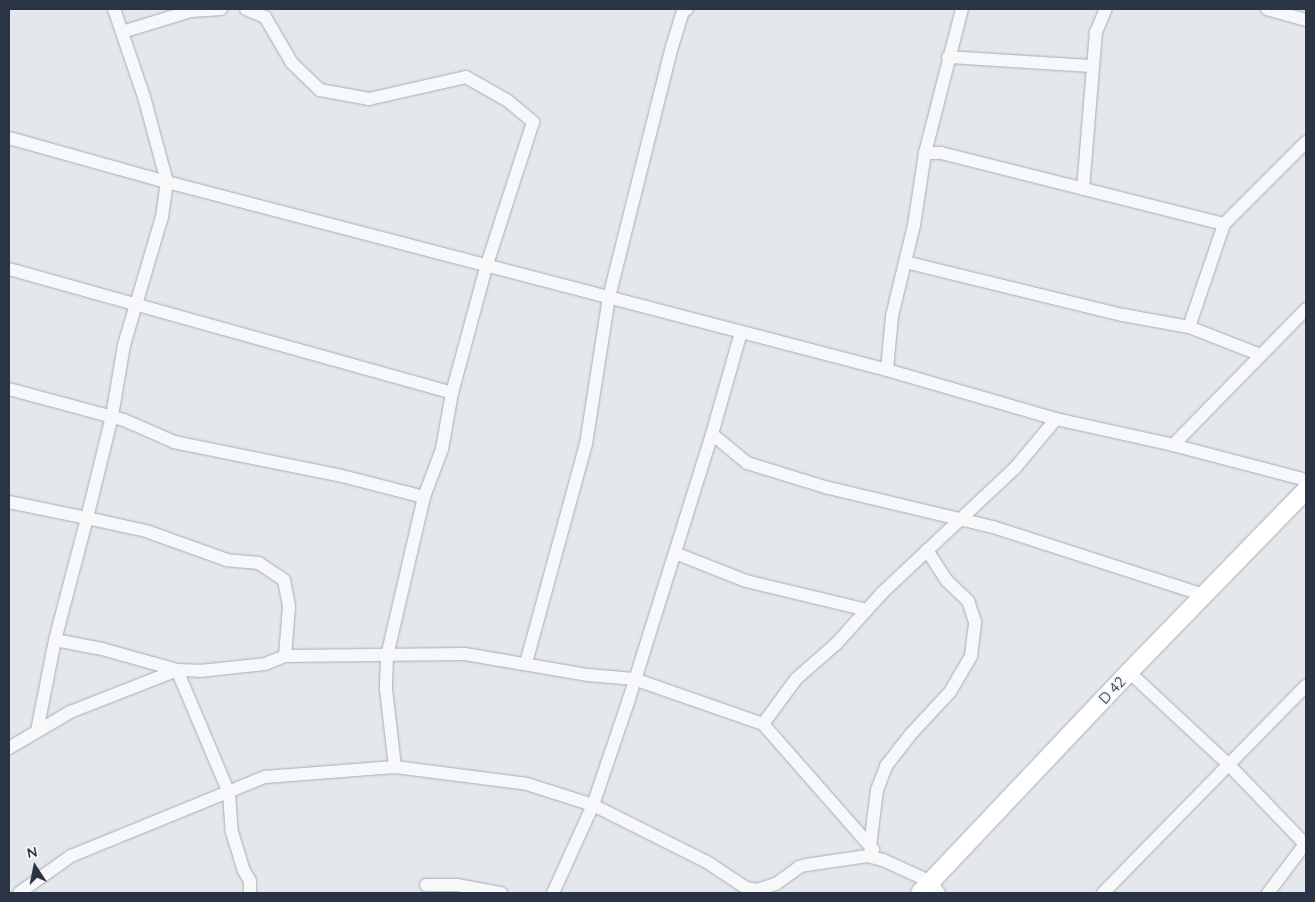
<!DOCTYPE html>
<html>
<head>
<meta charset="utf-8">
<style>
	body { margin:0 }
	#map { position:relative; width:1315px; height:902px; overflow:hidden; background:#e4e7ec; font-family:Quicksand,sans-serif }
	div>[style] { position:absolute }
	.roads { filter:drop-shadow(0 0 1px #a9aeb7) drop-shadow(0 0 1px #a9aeb7) }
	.street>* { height:12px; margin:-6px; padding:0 6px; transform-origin:6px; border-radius:6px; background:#f7f8fa }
	.secondary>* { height:18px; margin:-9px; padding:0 9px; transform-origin:9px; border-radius:9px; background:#fff }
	span { translate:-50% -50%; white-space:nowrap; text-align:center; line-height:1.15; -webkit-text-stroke:4px #f4f6f9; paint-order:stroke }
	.street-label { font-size:15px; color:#2b3445 }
	.frame { position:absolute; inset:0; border:10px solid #2b3445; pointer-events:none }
	.north { position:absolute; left:10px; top:842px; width:50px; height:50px; -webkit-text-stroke:4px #f4f6f9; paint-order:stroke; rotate:349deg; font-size:14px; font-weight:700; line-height:20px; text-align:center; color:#2b3445 }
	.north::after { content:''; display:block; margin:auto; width:18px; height:22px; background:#2b3445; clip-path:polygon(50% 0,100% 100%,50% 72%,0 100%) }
</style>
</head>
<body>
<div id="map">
	<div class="roads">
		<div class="street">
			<i style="left:246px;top:9px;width:21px;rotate:23deg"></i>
			<i style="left:265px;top:17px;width:53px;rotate:59.6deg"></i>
			<i style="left:292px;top:63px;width:39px;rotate:44deg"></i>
			<i style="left:320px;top:90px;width:50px;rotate:10.4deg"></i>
			<i style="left:369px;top:99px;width:99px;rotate:-12.8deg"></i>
			<i style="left:466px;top:77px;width:48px;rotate:29.7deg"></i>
			<i style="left:508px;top:101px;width:33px;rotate:40deg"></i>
			<i style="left:533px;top:122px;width:149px;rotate:107.9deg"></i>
			<i style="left:487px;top:264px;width:134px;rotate:105.2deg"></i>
			<i style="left:452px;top:393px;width:57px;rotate:100.1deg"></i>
			<i style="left:442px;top:449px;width:51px;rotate:110.6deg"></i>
			<i style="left:424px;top:497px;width:163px;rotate:103.1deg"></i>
			<i style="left:387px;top:656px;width:33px;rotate:92deg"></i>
			<i style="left:386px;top:689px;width:79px;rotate:83.4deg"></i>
			<i style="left:1267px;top:9px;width:41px;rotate:15.8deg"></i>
			<i style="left:122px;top:32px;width:72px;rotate:-16.9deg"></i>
			<i style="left:191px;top:11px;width:30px;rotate:-4deg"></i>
			<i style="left:948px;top:57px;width:145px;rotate:3.6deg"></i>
			<i style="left:9px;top:138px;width:164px;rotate:15.6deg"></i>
			<i style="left:167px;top:182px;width:744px;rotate:14.63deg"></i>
			<i style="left:887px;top:370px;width:176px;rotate:16.2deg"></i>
			<i style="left:1056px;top:419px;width:120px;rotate:12.5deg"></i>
			<i style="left:1173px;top:445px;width:138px;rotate:14.7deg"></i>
			<i style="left:925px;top:153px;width:149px;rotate:-75.6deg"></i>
			<i style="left:1083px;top:189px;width:158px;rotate:-85.3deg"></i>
			<i style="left:1096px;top:32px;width:25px;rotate:-67deg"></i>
			<i style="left:905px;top:262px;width:224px;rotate:13.7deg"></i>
			<i style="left:1123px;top:315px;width:67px;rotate:10.3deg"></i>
			<i style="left:1189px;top:327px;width:109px;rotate:-71.2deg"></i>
			<i style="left:1224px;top:224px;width:116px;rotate:-45deg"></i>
			<i style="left:9px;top:269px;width:460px;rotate:15.6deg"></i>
			<i style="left:1189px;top:327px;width:77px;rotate:21.3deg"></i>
			<i style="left:887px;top:370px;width:54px;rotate:-84.7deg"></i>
			<i style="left:892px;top:316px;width:94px;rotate:-76.4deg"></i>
			<i style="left:914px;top:225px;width:73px;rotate:-81.3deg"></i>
			<i style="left:925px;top:153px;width:16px"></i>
			<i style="left:941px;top:153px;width:292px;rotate:14.1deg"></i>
			<i style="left:9px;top:389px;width:119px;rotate:15.1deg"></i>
			<i style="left:124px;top:420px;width:55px;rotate:23.7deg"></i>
			<i style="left:174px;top:442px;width:171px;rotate:11.4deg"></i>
			<i style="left:342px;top:476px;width:85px;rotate:14.4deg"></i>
			<i style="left:712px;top:434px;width:45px;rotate:39.6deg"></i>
			<i style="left:747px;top:463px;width:82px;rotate:17.1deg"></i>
			<i style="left:825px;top:487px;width:173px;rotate:13.4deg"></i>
			<i style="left:993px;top:527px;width:222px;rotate:17.9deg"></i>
			<i style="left:1173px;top:445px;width:190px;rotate:-45.6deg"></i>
			<i style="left:9px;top:502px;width:80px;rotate:11.6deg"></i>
			<i style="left:87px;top:518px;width:105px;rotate:-76.2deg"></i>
			<i style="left:112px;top:416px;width:72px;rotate:-80.4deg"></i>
			<i style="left:124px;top:345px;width:134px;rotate:-73.5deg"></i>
			<i style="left:162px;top:217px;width:35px;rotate:-82deg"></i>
			<i style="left:167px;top:182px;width:88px;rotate:-105.1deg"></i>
			<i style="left:144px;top:97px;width:93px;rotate:-108.8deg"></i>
			<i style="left:675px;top:553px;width:76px;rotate:21.5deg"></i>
			<i style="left:746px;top:581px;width:124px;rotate:13.5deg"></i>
			<i style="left:285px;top:656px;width:50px;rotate:-85.4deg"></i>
			<i style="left:289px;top:606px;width:26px;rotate:-101deg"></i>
			<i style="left:284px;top:580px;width:30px;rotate:-146deg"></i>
			<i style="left:259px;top:563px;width:32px;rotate:-175deg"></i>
			<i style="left:227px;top:560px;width:86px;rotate:-160.3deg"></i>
			<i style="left:146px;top:531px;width:60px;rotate:-167.6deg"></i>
			<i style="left:87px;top:518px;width:126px;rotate:104.7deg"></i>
			<i style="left:55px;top:640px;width:48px;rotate:10.8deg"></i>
			<i style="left:102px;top:649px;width:78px;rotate:15.6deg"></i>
			<i style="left:177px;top:670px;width:23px;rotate:2deg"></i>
			<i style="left:200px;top:671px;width:65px;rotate:-6.1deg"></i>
			<i style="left:265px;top:664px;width:22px;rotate:-22deg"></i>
			<i style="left:285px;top:656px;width:180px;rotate:-0.6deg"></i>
			<i style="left:465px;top:654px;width:125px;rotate:9.7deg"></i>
			<i style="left:588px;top:675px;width:46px;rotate:5deg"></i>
			<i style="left:634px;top:679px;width:137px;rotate:19.2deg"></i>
			<i style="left:763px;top:724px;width:56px;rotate:-53.7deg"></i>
			<i style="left:796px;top:679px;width:53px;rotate:-41.2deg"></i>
			<i style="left:836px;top:644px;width:70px;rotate:-47.9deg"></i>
			<i style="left:883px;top:592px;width:181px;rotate:-43.2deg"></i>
			<i style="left:1015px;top:468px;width:64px;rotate:-50.1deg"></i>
			<i style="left:526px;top:663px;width:227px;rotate:-74.7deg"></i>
			<i style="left:586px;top:444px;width:149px;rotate:-81.1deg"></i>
			<i style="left:609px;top:297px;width:258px;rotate:-75.9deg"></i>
			<i style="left:672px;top:47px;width:37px;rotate:-73deg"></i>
			<i style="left:683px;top:12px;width:5px;rotate:-37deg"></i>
			<i style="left:1129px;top:672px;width:137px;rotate:42.9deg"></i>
			<i style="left:1229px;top:765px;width:111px;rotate:46.1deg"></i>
			<i style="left:763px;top:724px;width:167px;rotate:48.7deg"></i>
			<i style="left:37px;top:731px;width:93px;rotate:-78.8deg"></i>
			<i style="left:9px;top:748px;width:71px;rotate:-30.5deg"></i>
			<i style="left:70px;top:712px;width:115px;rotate:-21.4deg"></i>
			<i style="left:177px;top:670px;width:134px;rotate:67.1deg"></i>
			<i style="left:229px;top:793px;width:39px;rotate:86deg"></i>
			<i style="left:232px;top:832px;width:39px;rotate:73deg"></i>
			<i style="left:243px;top:869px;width:14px;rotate:60deg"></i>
			<i style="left:250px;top:881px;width:12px;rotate:90deg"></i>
			<i style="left:870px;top:846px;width:56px;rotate:-82.9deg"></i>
			<i style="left:877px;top:790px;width:26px;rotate:-69deg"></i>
			<i style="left:886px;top:766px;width:39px;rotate:-52deg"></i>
			<i style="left:910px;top:735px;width:59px;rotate:-47.1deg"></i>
			<i style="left:950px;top:692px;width:42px;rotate:-59.7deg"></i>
			<i style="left:971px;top:656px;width:34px;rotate:-83deg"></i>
			<i style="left:975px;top:622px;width:22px;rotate:-108deg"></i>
			<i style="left:968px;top:601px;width:29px;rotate:-136deg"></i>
			<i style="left:947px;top:581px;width:37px;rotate:-123deg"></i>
			<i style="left:426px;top:885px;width:31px"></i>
			<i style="left:457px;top:885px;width:45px;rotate:10.3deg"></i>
			<i style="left:19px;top:893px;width:64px;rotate:-35.4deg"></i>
			<i style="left:71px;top:856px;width:209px;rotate:-22.2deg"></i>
			<i style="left:265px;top:777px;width:130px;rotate:-4.4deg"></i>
			<i style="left:395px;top:767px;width:133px;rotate:7.3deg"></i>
			<i style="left:527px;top:784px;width:69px;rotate:17.7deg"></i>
			<i style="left:593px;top:805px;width:127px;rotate:26.6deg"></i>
			<i style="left:707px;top:862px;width:47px;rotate:33.7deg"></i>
			<i style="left:746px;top:888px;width:11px;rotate:10deg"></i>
			<i style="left:757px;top:890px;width:20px;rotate:-18deg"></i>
			<i style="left:776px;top:884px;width:29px;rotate:-36deg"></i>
			<i style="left:799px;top:867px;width:7px;rotate:-16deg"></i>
			<i style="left:806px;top:865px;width:62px;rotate:-8.4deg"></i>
			<i style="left:867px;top:856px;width:16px;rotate:14deg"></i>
			<i style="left:883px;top:860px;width:53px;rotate:24.6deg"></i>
			<i style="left:931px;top:882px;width:14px;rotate:54deg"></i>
			<i style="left:553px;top:893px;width:97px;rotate:-65.6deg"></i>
			<i style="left:593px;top:805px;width:112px;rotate:-71.2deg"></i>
			<i style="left:629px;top:699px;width:278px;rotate:-72.6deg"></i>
			<i style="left:712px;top:434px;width:106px;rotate:-74.1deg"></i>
			<i style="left:1103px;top:893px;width:290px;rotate:-45.6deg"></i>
			<i style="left:1268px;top:893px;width:61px;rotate:-52.9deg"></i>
		</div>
		<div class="secondary">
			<i style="left:920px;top:893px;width:304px;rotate:-46.6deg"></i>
			<i style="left:1129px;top:672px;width:254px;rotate:-45.8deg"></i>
		</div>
	</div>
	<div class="street-label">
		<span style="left:1112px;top:690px;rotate:-47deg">D 42</span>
	</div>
	<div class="frame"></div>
	<div class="north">N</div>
</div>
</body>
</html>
